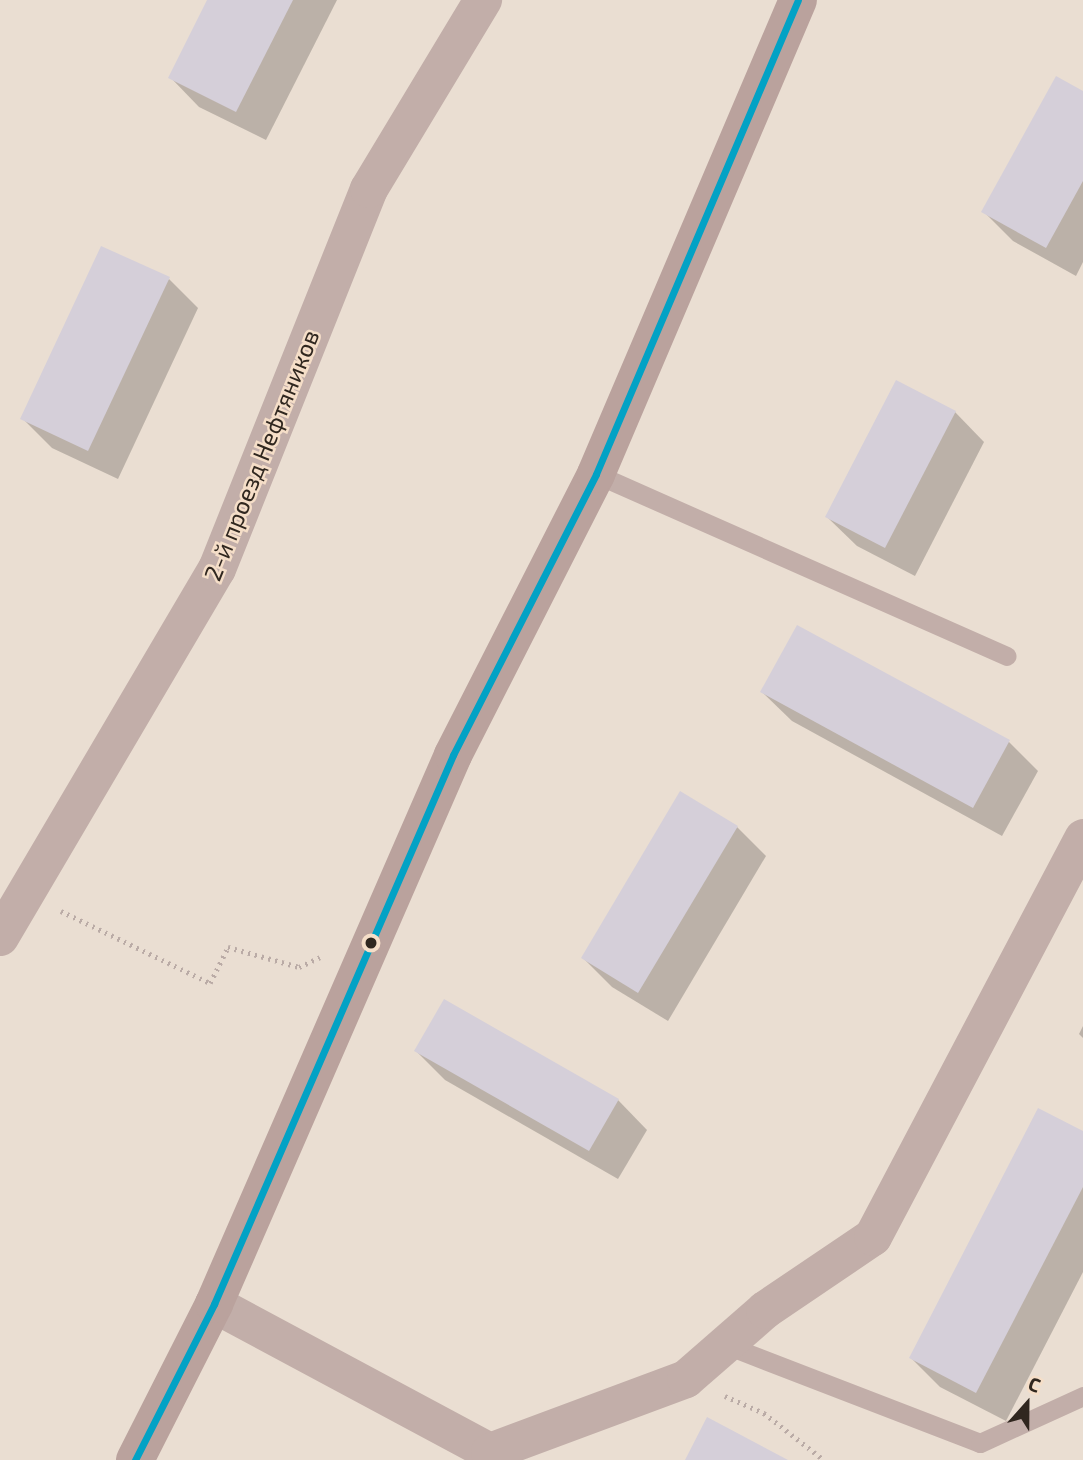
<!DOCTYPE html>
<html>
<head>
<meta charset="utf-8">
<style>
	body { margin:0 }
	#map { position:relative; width:1083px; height:1460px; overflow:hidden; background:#eaded2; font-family:"Exo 2",sans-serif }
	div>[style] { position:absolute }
	.shadow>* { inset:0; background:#0003 }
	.building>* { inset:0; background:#d5cfd9 }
	.path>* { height:4.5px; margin-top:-2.25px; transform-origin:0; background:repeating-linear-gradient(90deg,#baaba6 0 2px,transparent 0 7px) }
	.lane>* { height:19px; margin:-9.5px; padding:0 9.5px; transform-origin:9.5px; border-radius:9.5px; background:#c2aea9 }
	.street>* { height:38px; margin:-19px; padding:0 19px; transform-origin:19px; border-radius:19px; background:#c2aea9 }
	.secondary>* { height:38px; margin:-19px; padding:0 19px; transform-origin:19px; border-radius:19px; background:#baa29d }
	.bus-1>* { height:7px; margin:-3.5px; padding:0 3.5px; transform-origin:3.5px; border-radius:3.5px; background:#02a2c5 }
	.dots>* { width:19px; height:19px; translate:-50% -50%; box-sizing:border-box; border:4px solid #f5dec8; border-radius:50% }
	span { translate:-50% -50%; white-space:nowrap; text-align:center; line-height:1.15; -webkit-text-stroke:5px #f5dec8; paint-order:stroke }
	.street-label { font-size:24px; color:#30271f }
	.north { position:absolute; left:992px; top:1369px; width:70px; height:70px; -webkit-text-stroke:5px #f5dec8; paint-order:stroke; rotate:21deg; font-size:19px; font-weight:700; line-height:28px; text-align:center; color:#30271f }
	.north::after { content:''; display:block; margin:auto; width:24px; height:32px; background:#30271f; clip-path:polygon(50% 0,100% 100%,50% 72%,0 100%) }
</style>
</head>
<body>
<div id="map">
	<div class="shadow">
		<i style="clip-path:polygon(209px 0,337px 0,266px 140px,199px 107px,170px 77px)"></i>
		<i style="clip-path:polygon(1083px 93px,1083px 262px,1076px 276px,1013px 241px,983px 211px)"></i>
		<i style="clip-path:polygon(169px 279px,198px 308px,118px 479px,52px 448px,22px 418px)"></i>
		<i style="clip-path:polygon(955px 412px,984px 442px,915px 576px,857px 546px,827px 517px)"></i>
		<i style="clip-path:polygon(762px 692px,1009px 742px,1038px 771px,1002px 836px,792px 721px)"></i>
		<i style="clip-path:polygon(737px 827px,766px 856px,668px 1021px,612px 987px,583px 958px)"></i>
		<i style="clip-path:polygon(1083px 1026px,1083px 1038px,1079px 1034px)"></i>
		<i style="clip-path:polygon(416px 1051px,618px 1100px,647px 1130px,618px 1179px,445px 1080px)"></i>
		<i style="clip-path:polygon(1083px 1133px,1083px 1272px,1006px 1421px,940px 1387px,911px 1358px)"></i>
	</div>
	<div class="building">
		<i style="clip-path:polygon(207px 0,293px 0,236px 112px,168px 78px)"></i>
		<i style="clip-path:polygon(1056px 76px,1083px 91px,1083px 181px,1046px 248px,981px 212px)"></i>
		<i style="clip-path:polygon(101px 246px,170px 277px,88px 451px,20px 419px)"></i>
		<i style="clip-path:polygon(896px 380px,956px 411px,885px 548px,825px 517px)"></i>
		<i style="clip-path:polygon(797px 625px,1010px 740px,973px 808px,760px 692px)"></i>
		<i style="clip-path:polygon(680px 791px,738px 826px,638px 993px,581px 958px)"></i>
		<i style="clip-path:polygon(444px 999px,619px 1099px,589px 1151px,414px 1051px)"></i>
		<i style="clip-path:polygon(1038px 1108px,1083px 1131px,1083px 1187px,976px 1393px,909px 1358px)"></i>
		<i style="clip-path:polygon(707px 1417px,788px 1460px,685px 1460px)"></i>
	</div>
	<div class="path">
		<i style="left:61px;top:911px;width:165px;rotate:25.8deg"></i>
		<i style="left:210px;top:983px;width:40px;rotate:-63.4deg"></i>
		<i style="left:228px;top:947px;width:74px;rotate:15.7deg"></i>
		<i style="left:299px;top:967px;width:23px;rotate:-25deg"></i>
		<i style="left:725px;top:1396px;width:43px;rotate:23.6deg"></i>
		<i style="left:764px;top:1413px;width:76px;rotate:38.1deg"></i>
	</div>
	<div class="lane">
		<i style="left:596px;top:474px;width:449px;rotate:23.9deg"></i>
		<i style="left:726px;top:1345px;width:272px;rotate:21.1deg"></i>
		<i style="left:980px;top:1443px;width:113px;rotate:-24.5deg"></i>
	</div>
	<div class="street">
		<i style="left:0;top:937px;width:427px;rotate:-59.5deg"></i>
		<i style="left:217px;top:569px;width:409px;rotate:-68.2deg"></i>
		<i style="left:369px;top:189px;width:221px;rotate:-58.9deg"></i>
		<i style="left:214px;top:1304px;width:313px;rotate:28.2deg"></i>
		<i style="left:490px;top:1452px;width:209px;rotate:-20.4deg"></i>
		<i style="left:686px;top:1379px;width:105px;rotate:-41.1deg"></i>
		<i style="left:765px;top:1310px;width:130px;rotate:-34.1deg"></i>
		<i style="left:873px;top:1237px;width:451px;rotate:-62.2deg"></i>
	</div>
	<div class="secondary">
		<i style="left:135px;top:1460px;width:175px;rotate:-63.1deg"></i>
		<i style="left:214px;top:1304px;width:599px;rotate:-66.47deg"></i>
		<i style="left:453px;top:755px;width:315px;rotate:-63deg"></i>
		<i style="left:596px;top:474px;width:515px;rotate:-66.92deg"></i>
	</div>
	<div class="bus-1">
		<i style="left:135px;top:1460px;width:175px;rotate:-63.1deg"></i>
		<i style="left:214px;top:1304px;width:599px;rotate:-66.47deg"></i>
		<i style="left:453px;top:755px;width:315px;rotate:-63deg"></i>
		<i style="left:596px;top:474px;width:515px;rotate:-66.92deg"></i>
	</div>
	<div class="dots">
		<i style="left:371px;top:943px;background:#30271f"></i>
	</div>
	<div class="street-label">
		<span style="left:261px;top:455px;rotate:-68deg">2-й проезд Нефтяников</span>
	</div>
	<div class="north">С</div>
</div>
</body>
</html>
